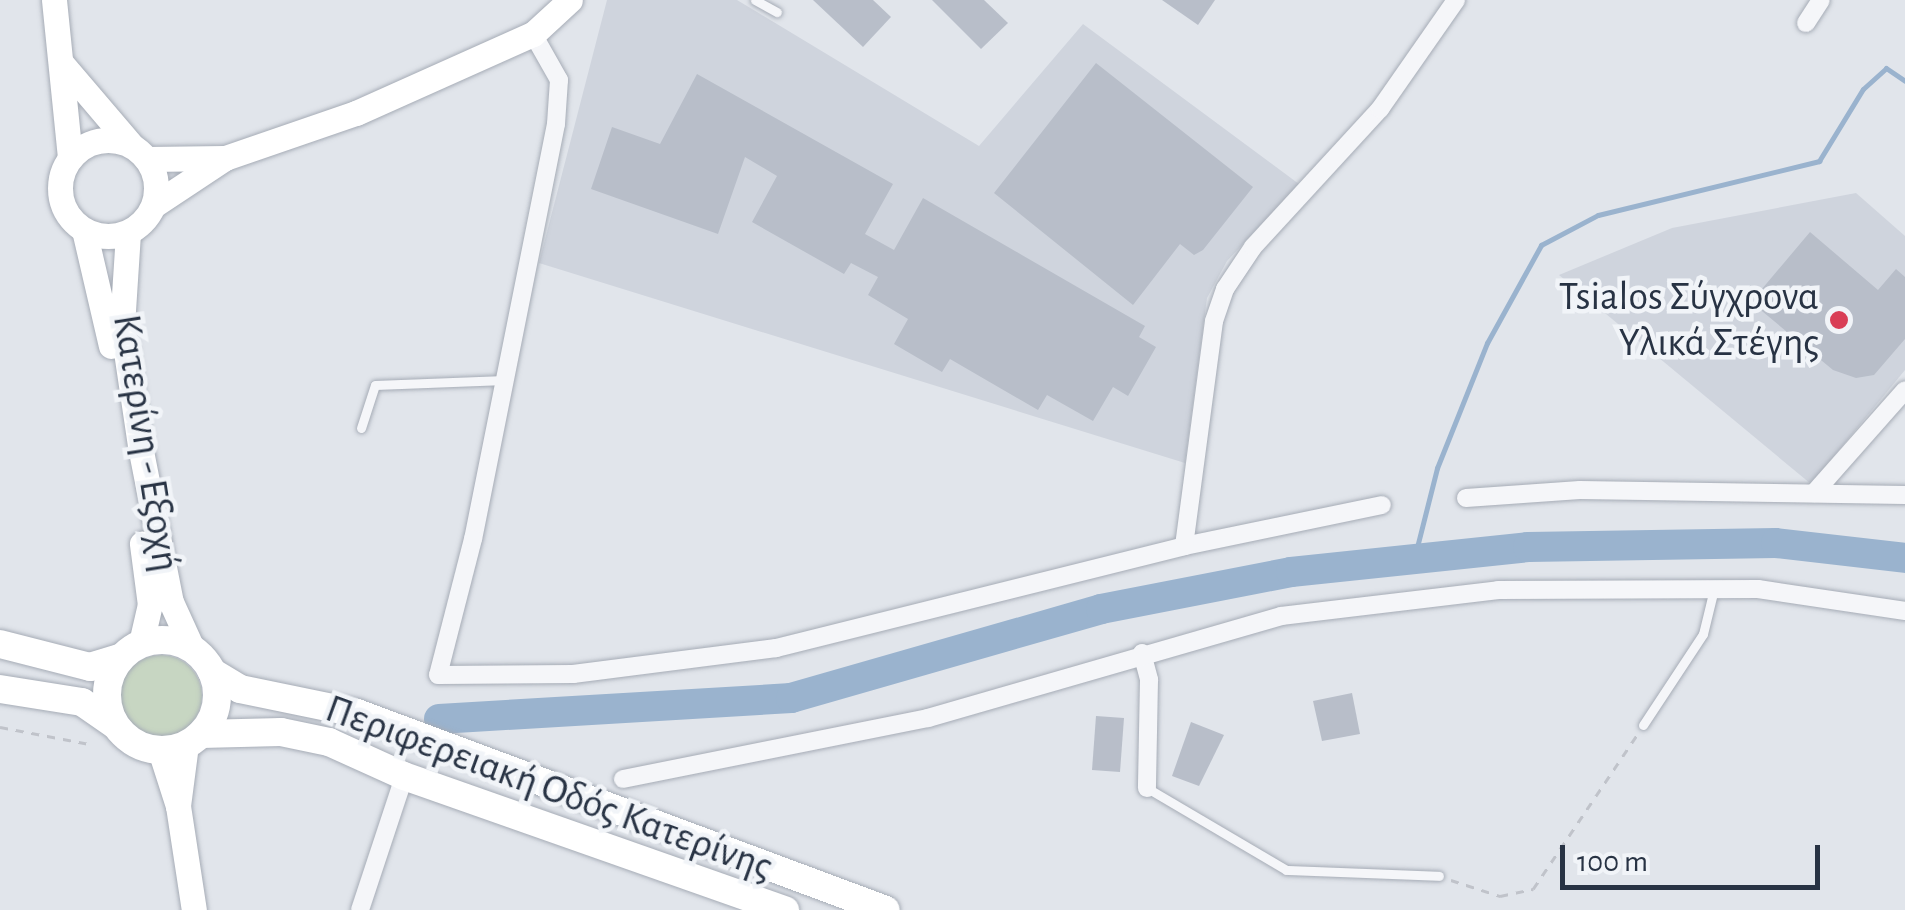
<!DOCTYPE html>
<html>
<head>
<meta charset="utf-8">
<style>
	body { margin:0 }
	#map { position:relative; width:1905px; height:910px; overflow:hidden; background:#e1e5eb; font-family:"Alegreya Sans",sans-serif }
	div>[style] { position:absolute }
	.built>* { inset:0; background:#cfd4dd }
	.green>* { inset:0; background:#c7d6c2 }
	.round { border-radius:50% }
	.stream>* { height:5px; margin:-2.5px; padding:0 2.5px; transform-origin:2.5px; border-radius:2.5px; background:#9ab3ce }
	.river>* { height:30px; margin:-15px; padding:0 15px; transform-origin:15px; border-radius:15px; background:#9ab3ce }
	.building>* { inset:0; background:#b8bec9 }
	.path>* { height:2.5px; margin-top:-1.25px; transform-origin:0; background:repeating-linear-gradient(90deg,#c0c3ca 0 8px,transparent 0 16px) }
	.roads { filter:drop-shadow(0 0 2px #a6acb6) drop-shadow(0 0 2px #a6acb6) }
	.lane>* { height:9px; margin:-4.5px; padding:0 4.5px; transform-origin:4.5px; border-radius:4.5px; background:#f5f6f9 }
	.street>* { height:18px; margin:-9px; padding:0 9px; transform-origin:9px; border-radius:9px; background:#f5f6f9 }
	.secondary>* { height:25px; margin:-12.5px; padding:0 12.5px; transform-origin:12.5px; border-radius:12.5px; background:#fff }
	.secondary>.ring { margin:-12.5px; padding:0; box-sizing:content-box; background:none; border:25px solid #fff; border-radius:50% }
	.primary>* { height:28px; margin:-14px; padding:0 14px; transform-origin:14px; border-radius:14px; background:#fff }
	.primary>.ring { margin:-14px; padding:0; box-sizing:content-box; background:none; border:28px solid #fff; border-radius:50% }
	.dots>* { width:28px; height:28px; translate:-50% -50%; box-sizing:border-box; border:5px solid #f1f4f8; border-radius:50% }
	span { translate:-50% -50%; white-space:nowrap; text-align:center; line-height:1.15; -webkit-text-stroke:9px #f1f4f8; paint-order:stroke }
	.poi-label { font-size:40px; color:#283344 }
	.right { translate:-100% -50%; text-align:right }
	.street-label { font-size:40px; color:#283344 }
	.scale { position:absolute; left:1560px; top:845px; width:260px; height:45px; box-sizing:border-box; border:5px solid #283344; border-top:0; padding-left:12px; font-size:30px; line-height:35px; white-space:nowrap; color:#283344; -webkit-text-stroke:8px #f1f4f8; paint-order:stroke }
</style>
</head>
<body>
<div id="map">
	<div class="built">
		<i style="clip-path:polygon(607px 0,737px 0,979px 146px,1083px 24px,1299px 184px,1227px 261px,1207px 298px,1185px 463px,539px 263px)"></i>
		<i style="clip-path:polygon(1856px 193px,1905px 236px,1905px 370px,1811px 484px,1559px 275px,1672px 228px)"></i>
	</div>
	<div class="green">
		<i class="round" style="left:120px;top:655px;width:82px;height:82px"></i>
	</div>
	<div class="stream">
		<i style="left:1414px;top:559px;width:94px;rotate:-75.8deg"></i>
		<i style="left:1437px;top:468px;width:135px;rotate:-68.2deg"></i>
		<i style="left:1487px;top:343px;width:112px;rotate:-61.1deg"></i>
		<i style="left:1541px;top:245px;width:64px;rotate:-27.8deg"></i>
		<i style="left:1598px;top:215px;width:228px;rotate:-13.7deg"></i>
		<i style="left:1819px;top:161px;width:84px;rotate:-58.6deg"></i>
		<i style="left:1863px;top:89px;width:31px;rotate:-42deg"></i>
		<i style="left:1886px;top:68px;width:23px;rotate:34deg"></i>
	</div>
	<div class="river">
		<i style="left:439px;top:719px;width:353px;rotate:-3.4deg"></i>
		<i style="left:791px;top:698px;width:323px;rotate:-16deg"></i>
		<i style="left:1101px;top:609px;width:194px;rotate:-11deg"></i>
		<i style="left:1291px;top:572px;width:238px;rotate:-6deg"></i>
		<i style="left:1528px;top:547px;width:248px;rotate:-0.9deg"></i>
		<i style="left:1776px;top:543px;width:130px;rotate:6.6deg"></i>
	</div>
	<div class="building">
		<i style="clip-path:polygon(813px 0,873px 0,891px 17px,863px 47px)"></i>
		<i style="clip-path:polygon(932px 0,984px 0,1008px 23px,981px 49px)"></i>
		<i style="clip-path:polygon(1162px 0,1215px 0,1198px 25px)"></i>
		<i style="clip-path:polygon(1096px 63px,1253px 187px,1203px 250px,1194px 255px,1180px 244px,1133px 305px,994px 193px)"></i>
		<i style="clip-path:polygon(697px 74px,893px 184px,865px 234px,894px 250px,923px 198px,1145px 326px,1139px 337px,1156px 347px,1128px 396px,1113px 387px,1093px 421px,1047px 395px,1038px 410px,950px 359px,942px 372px,894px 344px,908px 319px,868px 295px,878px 277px,851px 263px,844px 274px,752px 222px,777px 176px,745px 157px,718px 234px,591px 189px,612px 127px,660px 144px)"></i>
		<i style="clip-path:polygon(1810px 232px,1878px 290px,1896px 269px,1905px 277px,1905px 339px,1874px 375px,1856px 378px,1833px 370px,1751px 302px)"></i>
		<i style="clip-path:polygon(1352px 693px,1360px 734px,1322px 741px,1313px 701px)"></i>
		<i style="clip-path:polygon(1096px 716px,1124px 718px,1120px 772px,1092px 770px)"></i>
		<i style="clip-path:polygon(1191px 722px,1224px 735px,1199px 786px,1172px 776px)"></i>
	</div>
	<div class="path">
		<i style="left:0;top:727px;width:91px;rotate:10.8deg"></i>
		<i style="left:1451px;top:880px;width:52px;rotate:18.1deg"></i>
		<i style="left:1500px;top:896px;width:34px;rotate:-12deg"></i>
		<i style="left:1533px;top:889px;width:186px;rotate:-56deg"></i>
	</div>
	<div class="roads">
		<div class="lane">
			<i style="left:755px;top:0;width:25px;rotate:29deg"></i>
			<i style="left:361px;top:428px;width:45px;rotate:-72deg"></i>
			<i style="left:375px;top:385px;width:130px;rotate:-2.2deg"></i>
			<i style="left:1643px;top:725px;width:109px;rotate:-56.6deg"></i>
			<i style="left:1703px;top:634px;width:46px;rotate:-76.3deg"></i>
			<i style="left:1147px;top:788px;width:161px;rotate:30.5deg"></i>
			<i style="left:1286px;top:870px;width:153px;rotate:2.2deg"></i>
		</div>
		<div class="street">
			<i style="left:1806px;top:23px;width:27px;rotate:-57deg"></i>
			<i style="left:533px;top:34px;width:53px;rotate:60.5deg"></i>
			<i style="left:559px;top:80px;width:44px;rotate:93.9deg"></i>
			<i style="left:556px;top:124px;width:423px;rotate:101.3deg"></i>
			<i style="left:473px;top:539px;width:140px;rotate:104.4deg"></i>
			<i style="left:438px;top:675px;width:135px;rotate:-0.4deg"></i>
			<i style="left:573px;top:674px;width:205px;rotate:-7.3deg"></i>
			<i style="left:776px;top:648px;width:421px;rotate:-14deg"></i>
			<i style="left:1184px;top:546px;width:202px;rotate:-11.7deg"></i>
			<i style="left:1814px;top:493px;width:137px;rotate:-48.5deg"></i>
			<i style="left:1466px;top:498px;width:114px;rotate:-4deg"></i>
			<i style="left:1580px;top:490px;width:325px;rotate:0.9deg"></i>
			<i style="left:1184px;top:546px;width:227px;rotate:-82.4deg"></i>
			<i style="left:1214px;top:321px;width:34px;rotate:-71deg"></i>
			<i style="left:1225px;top:289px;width:50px;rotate:-56.3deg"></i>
			<i style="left:1253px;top:247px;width:188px;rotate:-47.4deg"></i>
			<i style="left:1380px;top:109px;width:133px;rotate:-55.1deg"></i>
			<i style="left:1142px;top:653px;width:28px;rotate:75deg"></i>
			<i style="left:1149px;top:680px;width:108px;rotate:91.1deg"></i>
			<i style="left:623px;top:779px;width:311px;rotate:-11.3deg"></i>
			<i style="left:928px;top:718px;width:367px;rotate:-16.1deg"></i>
			<i style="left:1281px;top:616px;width:219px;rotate:-6.8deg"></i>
			<i style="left:1498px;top:590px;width:260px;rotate:-0.2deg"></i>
			<i style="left:1758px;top:589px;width:149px;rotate:8.5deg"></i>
			<i style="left:360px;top:910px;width:131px;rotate:-71.7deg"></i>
		</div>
		<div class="secondary">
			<i style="left:54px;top:0;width:159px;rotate:84.2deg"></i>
			<i style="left:63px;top:65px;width:105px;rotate:49.6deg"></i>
			<i class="ring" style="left:60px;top:140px;width:71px;height:71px"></i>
			<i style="left:147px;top:159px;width:78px;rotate:-0.7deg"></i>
			<i style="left:154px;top:205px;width:85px;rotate:-33.5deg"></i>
			<i style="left:225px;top:158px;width:139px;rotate:-19deg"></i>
			<i style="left:356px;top:113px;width:194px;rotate:-24.1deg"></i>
			<i style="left:533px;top:34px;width:50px;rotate:-42.6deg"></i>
			<i style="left:84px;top:230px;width:119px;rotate:76.9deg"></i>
			<i style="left:128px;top:233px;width:92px;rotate:93.7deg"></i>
			<i style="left:122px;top:325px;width:122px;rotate:81.5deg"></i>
			<i style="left:140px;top:446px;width:159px;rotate:78.8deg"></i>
			<i style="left:171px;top:602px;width:51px;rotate:65.5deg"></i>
			<i style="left:141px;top:643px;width:39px;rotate:-77deg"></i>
			<i style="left:150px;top:605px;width:62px;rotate:-97.5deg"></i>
			<i style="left:160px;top:750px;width:59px;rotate:72.2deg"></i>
			<i style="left:178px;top:806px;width:63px;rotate:-82.6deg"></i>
			<i style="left:178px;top:806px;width:105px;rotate:81.3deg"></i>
		</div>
		<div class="primary">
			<i class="ring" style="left:107px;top:640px;width:82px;height:82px"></i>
			<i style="left:0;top:644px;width:93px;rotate:14.3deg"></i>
			<i style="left:90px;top:667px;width:30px;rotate:-17deg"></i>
			<i style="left:212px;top:672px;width:33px;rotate:31deg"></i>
			<i style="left:240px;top:689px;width:119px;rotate:11.6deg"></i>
			<i style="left:357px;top:713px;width:564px;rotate:20.43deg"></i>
			<i style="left:0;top:689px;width:83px;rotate:9deg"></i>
			<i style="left:82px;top:702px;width:40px;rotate:34.9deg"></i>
			<i style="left:201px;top:734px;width:80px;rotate:-1.4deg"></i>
			<i style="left:281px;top:732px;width:49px;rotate:11.8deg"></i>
			<i style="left:329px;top:742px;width:82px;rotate:24.4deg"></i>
			<i style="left:404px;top:776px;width:404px;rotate:19.4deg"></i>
		</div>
	</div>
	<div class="dots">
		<i style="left:1839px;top:320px;background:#d93e56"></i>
	</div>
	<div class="poi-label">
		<span class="right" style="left:1819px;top:320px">Tsialos Σύγχρονα<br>Υλικά Στέγης</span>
	</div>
	<div class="street-label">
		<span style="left:146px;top:443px;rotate:81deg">Κατερίνη - Εξοχή</span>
		<span style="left:549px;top:788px;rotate:20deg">Περιφερειακή Οδός Κατερίνης</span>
	</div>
	<div class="scale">100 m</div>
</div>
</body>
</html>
